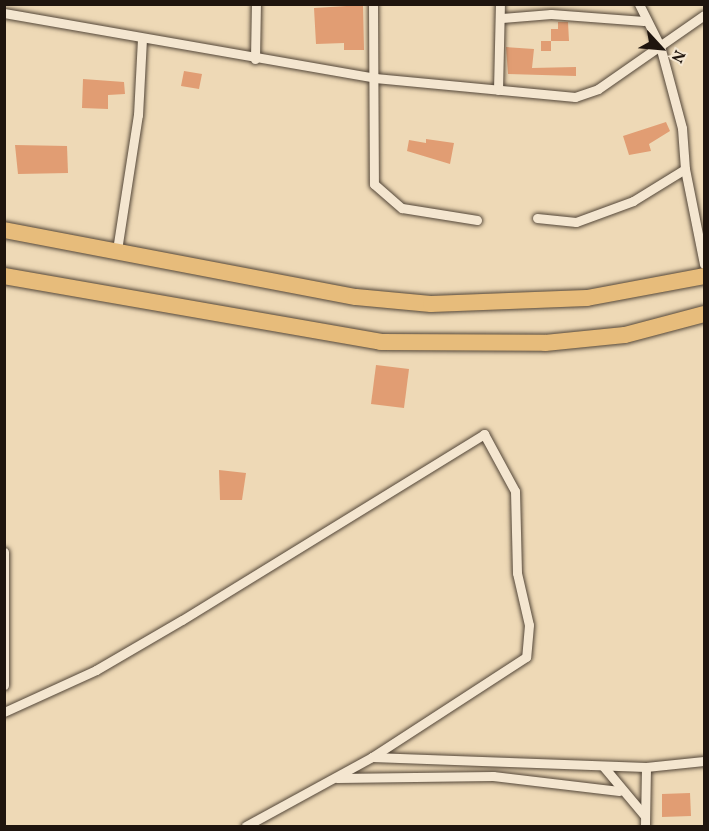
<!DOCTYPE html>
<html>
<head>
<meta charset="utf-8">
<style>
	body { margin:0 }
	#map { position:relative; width:709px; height:831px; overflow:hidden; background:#eed9b6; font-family:Vollkorn,serif }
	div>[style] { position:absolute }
	.building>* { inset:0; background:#e19d73 }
	.roads { filter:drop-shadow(0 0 2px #534638) drop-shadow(0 0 2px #534638) }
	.minor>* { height:9px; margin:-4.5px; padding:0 4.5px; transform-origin:4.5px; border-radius:4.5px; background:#f4e6d0 }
	.trunk>* { height:16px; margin:-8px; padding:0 8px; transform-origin:8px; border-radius:8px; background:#e7bc7b }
	span { translate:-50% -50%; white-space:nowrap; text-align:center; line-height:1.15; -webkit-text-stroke:4.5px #f4e6d0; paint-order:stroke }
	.frame { position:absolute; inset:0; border:6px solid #1f150e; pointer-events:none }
	.north { position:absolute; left:631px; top:18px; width:60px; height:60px; -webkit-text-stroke:4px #f4e6d0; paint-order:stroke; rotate:116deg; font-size:16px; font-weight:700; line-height:24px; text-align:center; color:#1f150e }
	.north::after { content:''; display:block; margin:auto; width:21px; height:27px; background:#1f150e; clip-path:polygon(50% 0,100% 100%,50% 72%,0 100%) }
</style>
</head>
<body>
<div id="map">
	<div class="building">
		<i style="clip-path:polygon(363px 5px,364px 50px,344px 50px,344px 43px,316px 44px,314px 8px)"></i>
		<i style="clip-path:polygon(558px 22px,568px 22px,569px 41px,551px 41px,551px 29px,558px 29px)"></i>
		<i style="clip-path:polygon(541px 41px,551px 41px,551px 51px,541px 51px)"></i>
		<i style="clip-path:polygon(506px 47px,534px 49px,532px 68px,576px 67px,576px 76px,508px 74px)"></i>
		<i style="clip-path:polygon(184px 71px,202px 74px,199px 89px,181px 86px)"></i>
		<i style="clip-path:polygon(83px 79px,124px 82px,125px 94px,108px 95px,108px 109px,82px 108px)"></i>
		<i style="clip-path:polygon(666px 122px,670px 131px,649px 144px,651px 151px,629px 155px,623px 136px)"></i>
		<i style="clip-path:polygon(426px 139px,454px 143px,450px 164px,407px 151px,409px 140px,426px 143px)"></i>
		<i style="clip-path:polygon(15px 145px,67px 146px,68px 173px,18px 174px)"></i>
		<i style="clip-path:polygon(376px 365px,409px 369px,404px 408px,371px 404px)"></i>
		<i style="clip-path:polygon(219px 470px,246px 473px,242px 500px,220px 500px)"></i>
		<i style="clip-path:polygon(690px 793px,691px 816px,662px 817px,662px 794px)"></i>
	</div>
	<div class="roads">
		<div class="minor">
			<i style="left:373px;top:4px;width:180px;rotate:89.7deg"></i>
			<i style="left:374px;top:184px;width:37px;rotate:41deg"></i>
			<i style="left:402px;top:208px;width:76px;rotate:9.1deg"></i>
			<i style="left:4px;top:13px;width:377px;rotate:9.9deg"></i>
			<i style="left:375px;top:78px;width:201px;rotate:5.4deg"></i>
			<i style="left:575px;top:97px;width:24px;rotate:-19deg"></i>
			<i style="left:598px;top:89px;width:129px;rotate:-34.9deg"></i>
			<i style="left:502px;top:18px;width:49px;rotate:-4.7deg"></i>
			<i style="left:551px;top:14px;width:93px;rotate:4.3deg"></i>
			<i style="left:255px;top:59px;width:55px;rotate:-89deg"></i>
			<i style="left:498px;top:90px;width:86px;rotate:-88.7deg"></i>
			<i style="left:685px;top:169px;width:97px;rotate:78.7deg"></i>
			<i style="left:537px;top:218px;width:39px;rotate:6deg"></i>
			<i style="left:576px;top:222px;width:61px;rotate:-20.2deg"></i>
			<i style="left:633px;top:201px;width:61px;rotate:-31.6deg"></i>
			<i style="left:685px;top:169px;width:41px;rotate:-94.2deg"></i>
			<i style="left:682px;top:128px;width:85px;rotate:-105deg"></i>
			<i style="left:660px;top:46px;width:47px;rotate:-116.6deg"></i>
			<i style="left:117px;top:250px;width:137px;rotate:-81.2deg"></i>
			<i style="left:138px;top:115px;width:77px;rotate:-87deg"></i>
			<i style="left:4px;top:552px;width:133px;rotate:90deg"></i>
			<i style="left:4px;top:712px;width:101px;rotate:-24.5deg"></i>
			<i style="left:96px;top:670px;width:99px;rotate:-30.2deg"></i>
			<i style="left:182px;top:620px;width:355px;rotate:-31.6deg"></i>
			<i style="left:484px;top:434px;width:65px;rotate:61.5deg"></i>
			<i style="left:515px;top:491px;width:82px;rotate:88.6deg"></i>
			<i style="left:517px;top:573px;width:53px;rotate:77deg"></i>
			<i style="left:529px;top:625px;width:32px;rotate:95deg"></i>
			<i style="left:526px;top:657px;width:184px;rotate:147deg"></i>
			<i style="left:372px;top:757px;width:144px;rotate:151.3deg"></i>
			<i style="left:372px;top:757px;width:274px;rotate:2.1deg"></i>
			<i style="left:646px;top:767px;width:59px;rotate:91deg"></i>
			<i style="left:603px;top:766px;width:65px;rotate:50deg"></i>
			<i style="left:646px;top:767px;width:58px;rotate:-5.9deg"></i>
			<i style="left:337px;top:778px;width:156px;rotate:-0.7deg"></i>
			<i style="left:493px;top:776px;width:127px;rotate:6.8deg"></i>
		</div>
		<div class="trunk">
			<i style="left:4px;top:230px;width:358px;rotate:10.8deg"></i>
			<i style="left:356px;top:297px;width:75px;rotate:5.3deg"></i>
			<i style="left:431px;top:304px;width:156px;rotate:-2.2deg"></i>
			<i style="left:587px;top:298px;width:119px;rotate:-10.6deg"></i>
			<i style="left:4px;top:276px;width:383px;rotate:9.9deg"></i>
			<i style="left:381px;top:342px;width:164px;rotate:0.3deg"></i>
			<i style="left:545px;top:343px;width:80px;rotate:-5.7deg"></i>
			<i style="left:625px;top:335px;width:82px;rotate:-14.9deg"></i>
		</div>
	</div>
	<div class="frame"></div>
	<div class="north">N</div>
</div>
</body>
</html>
